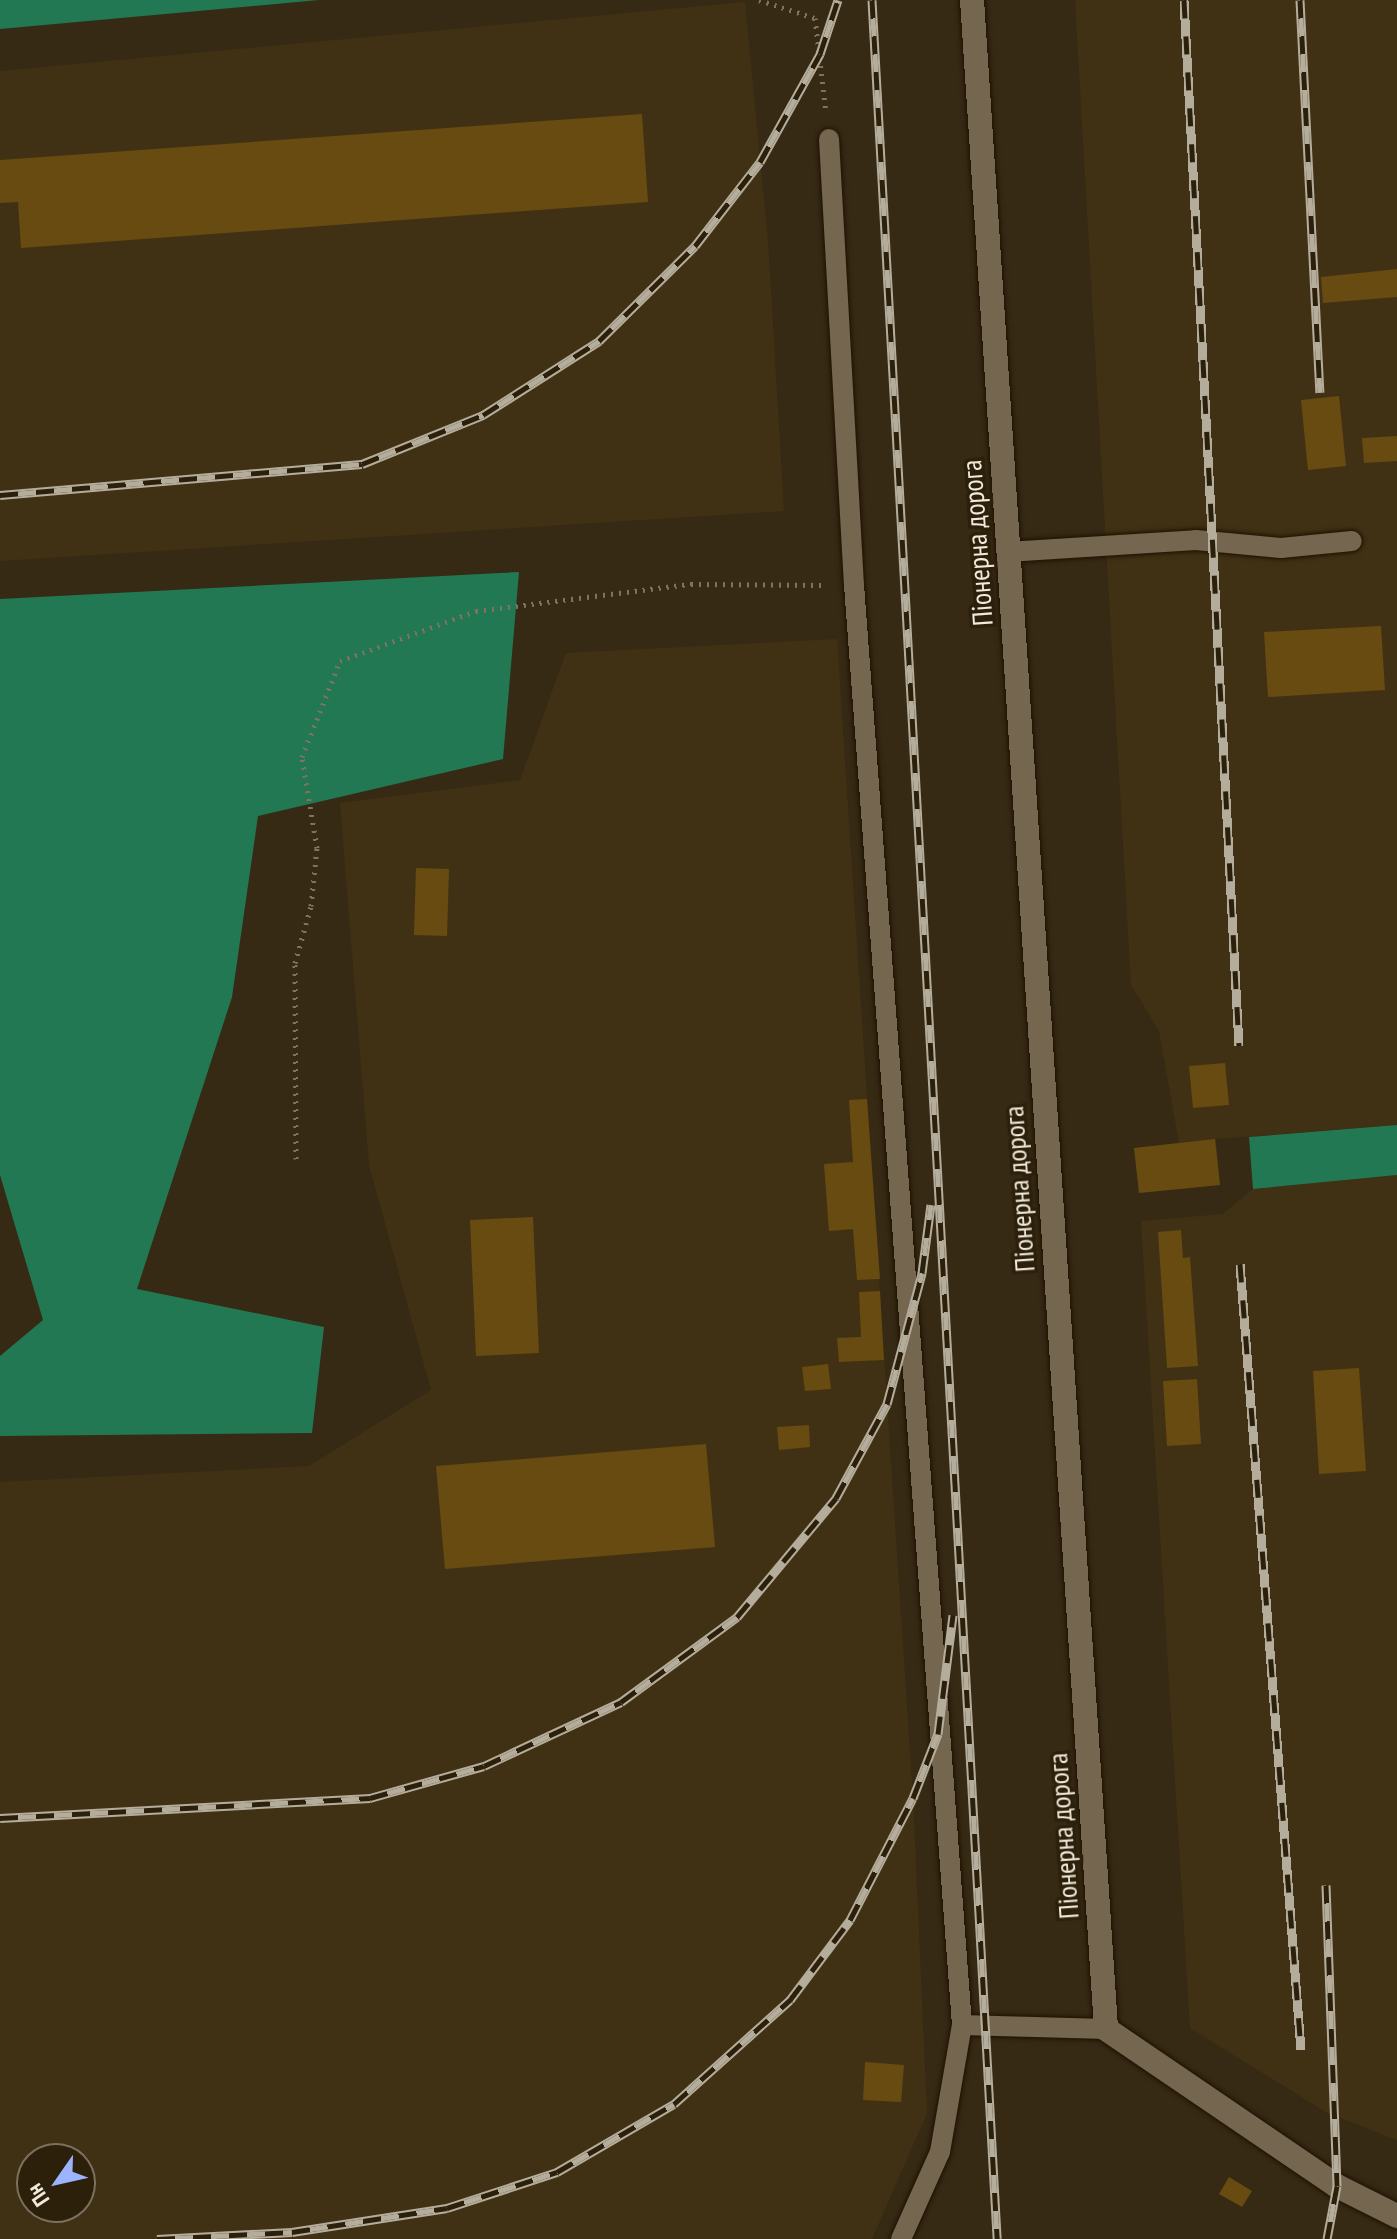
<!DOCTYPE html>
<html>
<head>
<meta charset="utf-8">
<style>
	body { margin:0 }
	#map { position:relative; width:1397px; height:2239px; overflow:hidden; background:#362a14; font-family:"PT Sans Narrow",sans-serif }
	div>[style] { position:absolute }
	.built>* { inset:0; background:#413114 }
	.forest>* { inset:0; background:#227852 }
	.building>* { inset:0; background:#674b10 }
	.path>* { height:5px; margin-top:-2.5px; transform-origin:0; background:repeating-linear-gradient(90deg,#7d7360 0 2px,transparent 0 8px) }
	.roads { filter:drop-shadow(0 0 2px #1d1200) drop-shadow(0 0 2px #1d1200) }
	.lane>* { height:20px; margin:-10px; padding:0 10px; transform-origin:10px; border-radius:10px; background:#74664f }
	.street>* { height:24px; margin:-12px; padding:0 12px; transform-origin:12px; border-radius:12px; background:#74664f }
	.rail>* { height:9px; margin-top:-4.5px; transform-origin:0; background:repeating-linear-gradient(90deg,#2c200a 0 18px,#b5ad9c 0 36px); box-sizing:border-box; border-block:2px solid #b5ad9c }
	span { translate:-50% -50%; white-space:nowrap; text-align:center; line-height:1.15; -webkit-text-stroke:7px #2c200a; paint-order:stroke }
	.street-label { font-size:28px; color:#f1eadc }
	.north { position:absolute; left:16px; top:2143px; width:80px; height:80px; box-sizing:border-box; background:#2c200a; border:2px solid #7b715e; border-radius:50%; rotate:236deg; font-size:22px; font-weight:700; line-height:32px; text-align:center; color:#f1eadc }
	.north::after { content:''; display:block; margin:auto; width:28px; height:36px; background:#9cb4fd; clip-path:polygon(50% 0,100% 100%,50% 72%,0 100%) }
</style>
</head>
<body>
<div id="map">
	<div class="built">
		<i style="clip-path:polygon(1075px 0,1397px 0,1397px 1125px,1216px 1139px,1220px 1185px,1139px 1193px,1134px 1148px,1179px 1143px,1159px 1031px,1131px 985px)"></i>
		<i style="clip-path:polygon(745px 2px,768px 241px,784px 511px,0 561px,0 71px)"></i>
		<i style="clip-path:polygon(evenodd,837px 639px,913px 1798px,927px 2113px,872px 2239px,0 2239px,0 1482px,309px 1466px,431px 1390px,369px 1165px,340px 803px,520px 780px,566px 653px,837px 639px,32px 2159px,80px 2159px,80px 2207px,32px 2207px,32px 2159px)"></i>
		<i style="clip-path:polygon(1397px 1175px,1397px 2140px,1326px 2112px,1190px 2028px,1141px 1221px,1223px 1214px,1253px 1189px)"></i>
	</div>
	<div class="forest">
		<i style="clip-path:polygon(0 0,319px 0,0 29px)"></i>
		<i style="clip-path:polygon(519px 572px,503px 759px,258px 816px,232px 997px,137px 1289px,324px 1327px,312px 1433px,0 1436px,0 1356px,43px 1320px,0 1175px,0 599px)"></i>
		<i style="clip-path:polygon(1397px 1125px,1397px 1175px,1253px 1189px,1249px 1137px)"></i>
	</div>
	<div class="building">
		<i style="clip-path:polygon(642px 114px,648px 202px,21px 248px,18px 202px,0 203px,0 160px)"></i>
		<i style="clip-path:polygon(1397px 269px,1397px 297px,1323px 303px,1321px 277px)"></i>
		<i style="clip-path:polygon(1339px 396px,1346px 466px,1308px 470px,1301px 400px)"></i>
		<i style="clip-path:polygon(1397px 436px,1397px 461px,1364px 463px,1362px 438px)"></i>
		<i style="clip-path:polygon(1381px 626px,1385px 690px,1268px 697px,1264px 632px)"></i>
		<i style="clip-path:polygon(416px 868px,449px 869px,447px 936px,414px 935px)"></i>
		<i style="clip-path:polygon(1225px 1063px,1229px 1105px,1193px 1108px,1189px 1066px)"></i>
		<i style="clip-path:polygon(867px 1099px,880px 1279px,857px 1280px,853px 1229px,829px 1231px,824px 1164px,853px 1162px,849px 1100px)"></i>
		<i style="clip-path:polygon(1215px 1139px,1220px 1185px,1139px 1193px,1134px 1148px)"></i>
		<i style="clip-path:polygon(533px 1217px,539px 1353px,476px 1356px,470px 1220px)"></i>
		<i style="clip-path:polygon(1181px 1230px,1183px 1258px,1190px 1257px,1198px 1366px,1167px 1368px,1158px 1232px)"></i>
		<i style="clip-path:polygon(880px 1291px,884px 1360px,839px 1362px,837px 1338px,861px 1337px,859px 1292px)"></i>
		<i style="clip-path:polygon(828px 1364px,831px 1389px,805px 1391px,802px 1367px)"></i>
		<i style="clip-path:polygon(1359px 1368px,1366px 1471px,1319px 1474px,1313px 1371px)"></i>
		<i style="clip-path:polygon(1197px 1379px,1201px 1444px,1167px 1446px,1163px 1381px)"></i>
		<i style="clip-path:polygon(809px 1425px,810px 1447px,779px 1450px,777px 1427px)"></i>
		<i style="clip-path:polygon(706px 1444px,715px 1547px,445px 1569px,436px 1466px)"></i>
		<i style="clip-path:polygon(865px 2062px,904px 2065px,901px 2102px,863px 2100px)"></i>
		<i style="clip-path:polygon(1229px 2177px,1252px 2191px,1242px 2207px,1219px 2194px)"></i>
	</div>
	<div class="path">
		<i style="left:759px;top:0;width:59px;rotate:17.8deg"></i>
		<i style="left:815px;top:18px;width:96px;rotate:83.4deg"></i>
		<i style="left:296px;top:1159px;width:196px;rotate:-90.3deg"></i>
		<i style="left:295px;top:963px;width:59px;rotate:-74.3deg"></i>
		<i style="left:311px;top:906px;width:58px;rotate:-84.1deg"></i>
		<i style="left:317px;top:848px;width:92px;rotate:-99.4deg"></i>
		<i style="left:302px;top:757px;width:103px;rotate:-68.4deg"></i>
		<i style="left:340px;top:661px;width:145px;rotate:-20.2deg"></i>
		<i style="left:476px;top:611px;width:217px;rotate:-7.2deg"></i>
		<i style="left:691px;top:584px;width:134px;rotate:0.4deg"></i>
	</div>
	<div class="roads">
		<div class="lane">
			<i style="left:829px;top:139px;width:447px;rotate:86.8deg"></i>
			<i style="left:854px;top:585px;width:1444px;rotate:85.71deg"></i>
			<i style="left:1007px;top:552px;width:189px;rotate:-3.6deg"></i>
			<i style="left:1196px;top:540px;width:85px;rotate:5.4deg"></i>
			<i style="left:1281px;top:548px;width:71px;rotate:-5.6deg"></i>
			<i style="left:901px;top:2239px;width:95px;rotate:-65.9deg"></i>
			<i style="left:940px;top:2152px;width:129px;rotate:-80.2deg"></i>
			<i style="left:962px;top:2025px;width:144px;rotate:1.6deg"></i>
		</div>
		<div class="street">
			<i style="left:972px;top:0;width:2033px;rotate:86.22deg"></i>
			<i style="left:1106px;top:2029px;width:279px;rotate:34.2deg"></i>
			<i style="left:1337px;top:2186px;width:67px;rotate:26.6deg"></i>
		</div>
	</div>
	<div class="rail">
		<i style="left:872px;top:0;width:2242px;rotate:86.8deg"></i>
		<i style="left:1184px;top:0;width:1047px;rotate:86.99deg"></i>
		<i style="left:1300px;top:0;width:393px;rotate:87.1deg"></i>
		<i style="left:0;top:495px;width:363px;rotate:-4.9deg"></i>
		<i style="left:362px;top:464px;width:131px;rotate:-22deg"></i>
		<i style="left:483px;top:415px;width:138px;rotate:-32.5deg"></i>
		<i style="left:599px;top:341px;width:135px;rotate:-44.7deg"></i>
		<i style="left:695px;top:246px;width:106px;rotate:-52.3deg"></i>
		<i style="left:760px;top:162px;width:124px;rotate:-60.9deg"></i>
		<i style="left:820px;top:54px;width:57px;rotate:-71.6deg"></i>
		<i style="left:1240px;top:1264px;width:788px;rotate:85.56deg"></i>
		<i style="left:0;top:1818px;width:371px;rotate:-3.1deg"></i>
		<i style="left:370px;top:1798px;width:118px;rotate:-15.7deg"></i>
		<i style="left:484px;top:1766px;width:151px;rotate:-25deg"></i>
		<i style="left:621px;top:1702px;width:144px;rotate:-36.2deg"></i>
		<i style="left:737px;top:1617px;width:155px;rotate:-50.2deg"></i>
		<i style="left:836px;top:1498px;width:107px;rotate:-61.5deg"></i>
		<i style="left:887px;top:1404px;width:136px;rotate:-75deg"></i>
		<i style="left:922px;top:1273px;width:69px;rotate:-82.5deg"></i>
		<i style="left:1326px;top:1885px;width:301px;rotate:87.9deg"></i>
		<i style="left:1337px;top:2186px;width:54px;rotate:100.7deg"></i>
		<i style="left:157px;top:2239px;width:135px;rotate:-3deg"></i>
		<i style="left:292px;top:2232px;width:157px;rotate:-8.8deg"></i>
		<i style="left:447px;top:2208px;width:116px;rotate:-18.1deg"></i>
		<i style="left:557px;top:2172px;width:135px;rotate:-30.2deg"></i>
		<i style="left:674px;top:2104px;width:156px;rotate:-41.9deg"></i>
		<i style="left:790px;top:2000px;width:100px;rotate:-53.1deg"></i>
		<i style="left:850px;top:1920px;width:137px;rotate:-62.7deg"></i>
		<i style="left:913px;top:1798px;width:69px;rotate:-68.7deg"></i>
		<i style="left:938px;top:1734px;width:120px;rotate:-82.8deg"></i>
	</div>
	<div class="street-label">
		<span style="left:977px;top:543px;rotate:-94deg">Піонерна дорога</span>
		<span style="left:1019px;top:1189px;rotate:-94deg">Піонерна дорога</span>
		<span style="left:1063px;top:1836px;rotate:-94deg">Піонерна дорога</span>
	</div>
	<div class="north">Пн</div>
</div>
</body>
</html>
